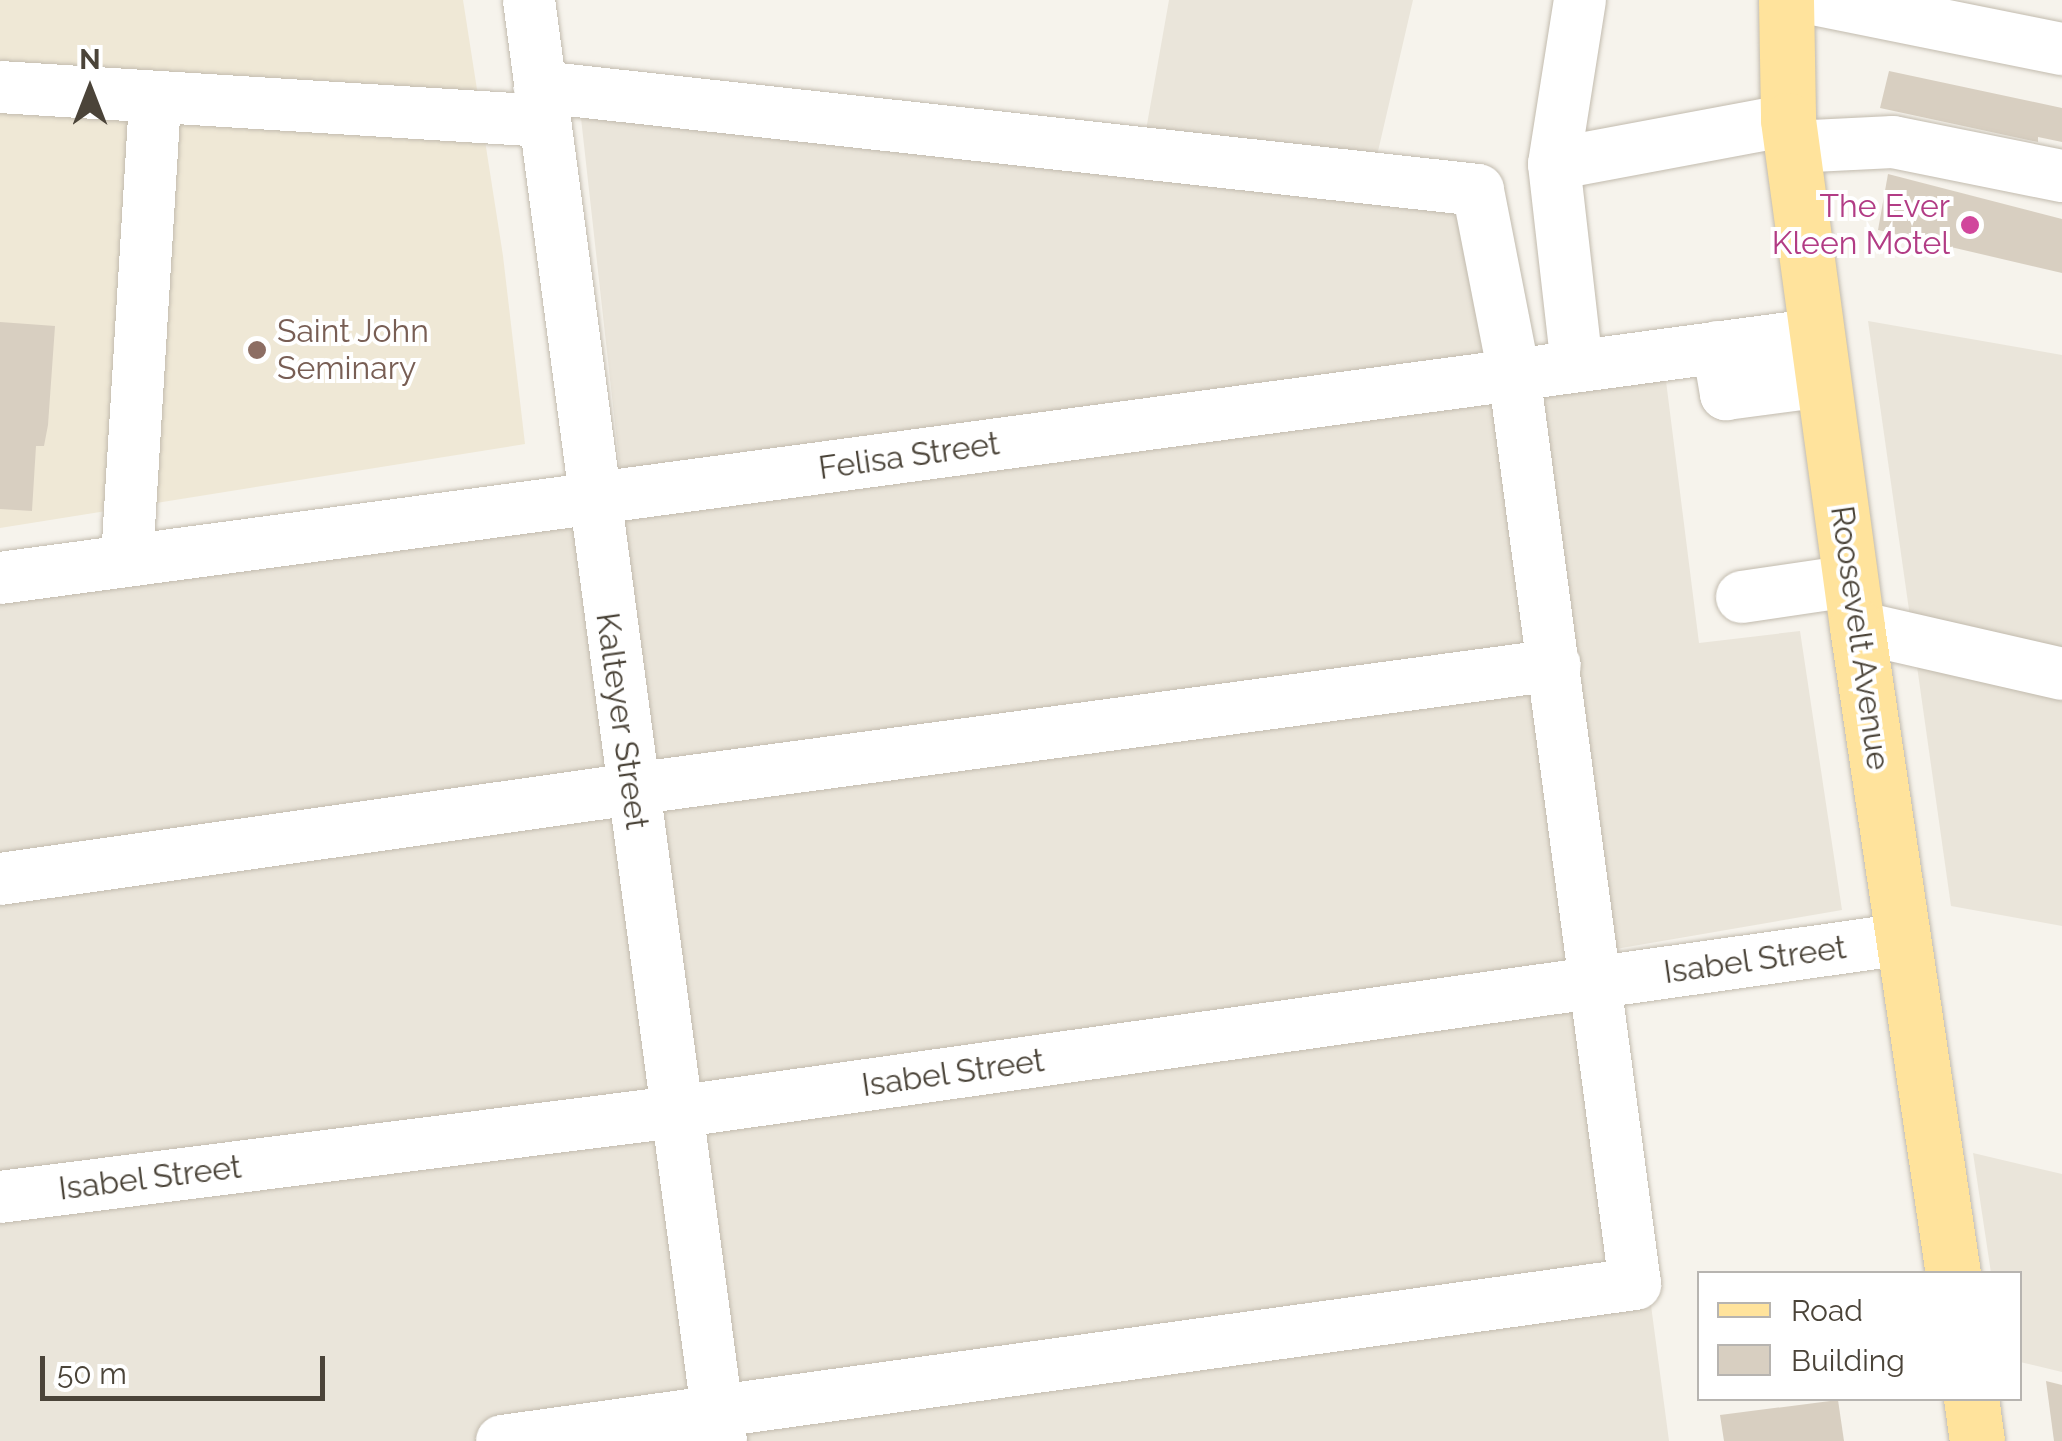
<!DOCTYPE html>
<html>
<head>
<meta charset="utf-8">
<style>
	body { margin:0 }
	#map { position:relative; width:2062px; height:1441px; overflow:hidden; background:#f6f3ec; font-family:Raleway,sans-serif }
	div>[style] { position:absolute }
	.residential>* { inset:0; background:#eae5da }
	.education>* { inset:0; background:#efe8d6 }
	.building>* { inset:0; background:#d8cfc1 }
	.roads { filter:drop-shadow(0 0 2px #c2bbae) drop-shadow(0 0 2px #c2bbae) }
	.minor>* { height:52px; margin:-26px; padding:0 26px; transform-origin:26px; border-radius:26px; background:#fff }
	.major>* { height:55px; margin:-27.5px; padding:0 27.5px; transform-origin:27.5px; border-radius:27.5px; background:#ffe39c }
	.dots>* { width:28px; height:28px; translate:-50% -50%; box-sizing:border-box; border:5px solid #fff; border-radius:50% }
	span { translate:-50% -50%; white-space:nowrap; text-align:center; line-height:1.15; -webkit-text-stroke:8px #fff; paint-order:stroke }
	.hotel-label { font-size:32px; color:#b23c85 }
	.right { translate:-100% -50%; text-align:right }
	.education-label { font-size:32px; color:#785e54 }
	.left { translate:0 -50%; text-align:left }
	.street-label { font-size:32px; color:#4b4439 }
	.legend { position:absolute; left:1697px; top:1271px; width:325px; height:130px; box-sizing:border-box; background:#fff; border:2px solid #b7b4b0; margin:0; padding:12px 18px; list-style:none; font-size:30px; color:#4b4439 }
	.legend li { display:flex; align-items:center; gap:20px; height:50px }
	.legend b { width:50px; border:2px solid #b7b4b0 }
	.north { position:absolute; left:40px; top:40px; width:100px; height:100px; -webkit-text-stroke:8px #fff; paint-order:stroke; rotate:0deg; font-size:28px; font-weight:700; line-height:40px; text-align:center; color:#4b4439 }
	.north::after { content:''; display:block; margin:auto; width:35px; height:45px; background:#4b4439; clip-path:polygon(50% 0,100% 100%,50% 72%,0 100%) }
	.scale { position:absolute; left:40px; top:1356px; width:285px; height:45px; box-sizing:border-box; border:5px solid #4b4439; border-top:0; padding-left:12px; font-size:30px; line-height:35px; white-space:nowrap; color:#4b4439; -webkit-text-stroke:8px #fff; paint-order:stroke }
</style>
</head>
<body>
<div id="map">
	<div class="residential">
		<i style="clip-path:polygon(1169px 0,1413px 0,1376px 160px,1493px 167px,1528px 384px,1664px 365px,1699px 643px,1800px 631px,1842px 910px,1604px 951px,1669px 1441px,0 1441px,0 597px,625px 514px,580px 109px,1140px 164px)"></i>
		<i style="clip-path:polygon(1868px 321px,2062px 355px,2062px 926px,1951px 906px)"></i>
		<i style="clip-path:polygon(1973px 1153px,2062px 1174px,2062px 1372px,2020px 1362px,2020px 1274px,1991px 1273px)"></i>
	</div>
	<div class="education">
		<i style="clip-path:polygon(0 0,463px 0,503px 256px,525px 444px,0 528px)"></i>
	</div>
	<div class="building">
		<i style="clip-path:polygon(1889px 71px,2062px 108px,2062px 142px,2038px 137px,2038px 142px,1880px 108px)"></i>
		<i style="clip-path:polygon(1888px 174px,2062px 219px,2062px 273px,1878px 230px)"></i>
		<i style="clip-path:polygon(0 322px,55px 326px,48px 425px,44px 446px,36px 446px,32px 511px,0 509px)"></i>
		<i style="clip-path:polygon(2046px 1381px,2062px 1385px,2062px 1441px,2054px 1441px)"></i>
		<i style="clip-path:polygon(1838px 1400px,1844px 1441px,1724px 1441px,1720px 1415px)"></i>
	</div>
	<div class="roads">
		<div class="minor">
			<i style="left:529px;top:0;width:1454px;rotate:82.41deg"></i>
			<i style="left:1818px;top:0;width:249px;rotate:11.4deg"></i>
			<i style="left:0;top:87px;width:546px;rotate:3.57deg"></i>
			<i style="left:1792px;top:147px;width:101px;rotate:-2.8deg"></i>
			<i style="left:1893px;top:142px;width:172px;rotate:11.4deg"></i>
			<i style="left:1554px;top:164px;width:238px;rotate:-10.6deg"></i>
			<i style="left:1718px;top:347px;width:48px;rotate:80.3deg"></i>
			<i style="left:1726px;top:394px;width:99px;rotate:-7.6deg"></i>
			<i style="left:1577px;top:366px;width:203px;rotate:-96.5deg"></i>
			<i style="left:1554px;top:164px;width:166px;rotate:-81deg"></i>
			<i style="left:127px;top:559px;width:463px;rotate:-86.5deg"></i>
			<i style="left:0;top:578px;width:1834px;rotate:-7.64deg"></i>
			<i style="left:1742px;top:597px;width:110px;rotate:-8.4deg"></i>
			<i style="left:1857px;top:627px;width:210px;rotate:12.9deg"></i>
			<i style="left:0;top:879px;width:638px;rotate:-8.1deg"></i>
			<i style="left:632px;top:789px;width:931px;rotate:-7.65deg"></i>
			<i style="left:0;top:1197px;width:680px;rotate:-7.18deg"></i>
			<i style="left:675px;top:1112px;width:1241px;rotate:-8.01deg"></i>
			<i style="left:502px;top:1441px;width:1144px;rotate:-7.89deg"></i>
			<i style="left:1635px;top:1284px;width:918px;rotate:-97.57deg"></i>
			<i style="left:1514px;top:374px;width:187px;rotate:-101.1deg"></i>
			<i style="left:1478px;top:190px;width:944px;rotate:-173.73deg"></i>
		</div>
		<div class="major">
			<i style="left:1786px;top:0;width:120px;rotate:89deg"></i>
			<i style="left:1788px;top:120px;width:512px;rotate:82.25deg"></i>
			<i style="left:1857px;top:627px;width:654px;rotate:81.56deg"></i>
			<i style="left:1971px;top:1398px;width:43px;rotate:82.1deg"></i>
		</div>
	</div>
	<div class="dots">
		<i style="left:1970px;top:225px;background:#d1479c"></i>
		<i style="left:257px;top:350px;background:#8d6e63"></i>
	</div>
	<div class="hotel-label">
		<span class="right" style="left:1950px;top:225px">The Ever<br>Kleen Motel</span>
	</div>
	<div class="education-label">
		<span class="left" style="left:277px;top:350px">Saint John<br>Seminary</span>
	</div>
	<div class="street-label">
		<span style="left:909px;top:456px;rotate:-8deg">Felisa Street</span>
		<span style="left:1860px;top:638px;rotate:82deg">Roosevelt Avenue</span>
		<span style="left:622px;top:721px;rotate:82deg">Kalteyer Street</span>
		<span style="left:1755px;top:960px;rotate:-8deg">Isabel Street</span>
		<span style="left:953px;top:1073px;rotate:-8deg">Isabel Street</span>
		<span style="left:150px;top:1178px;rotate:-7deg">Isabel Street</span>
	</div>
	<ul class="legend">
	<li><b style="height:12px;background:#ffe39c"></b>Road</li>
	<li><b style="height:28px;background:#d8cfc1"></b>Building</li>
	</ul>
	<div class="north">N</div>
	<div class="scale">50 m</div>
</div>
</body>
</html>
